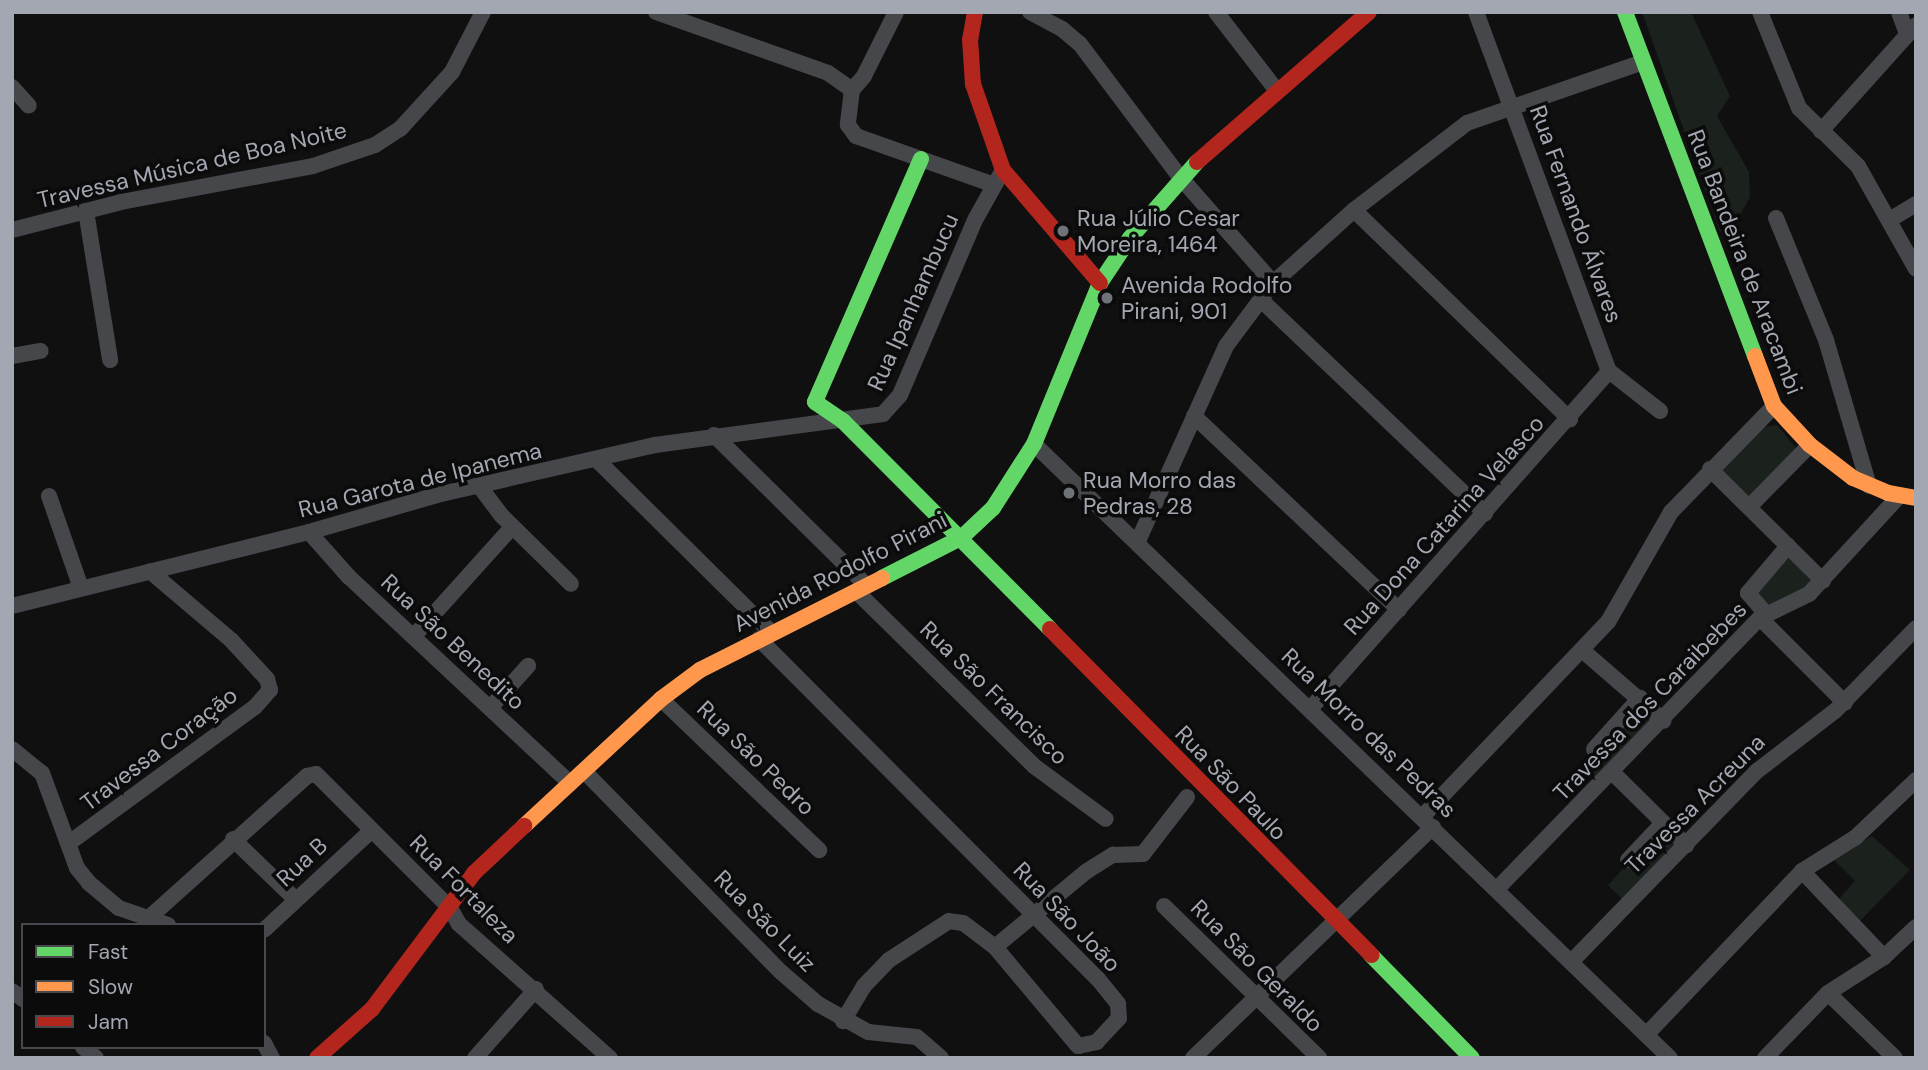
<!DOCTYPE html>
<html>
<head>
<meta charset="utf-8">
<style>
	body { margin:0 }
	#map { position:relative; width:1928px; height:1070px; overflow:hidden; background:#101011; font-family:"DM Sans",sans-serif }
	div>[style] { position:absolute }
	.green>* { inset:0; background:#1b211c }
	.street>* { height:16px; margin:-8px; padding:0 8px; transform-origin:8px; border-radius:8px; background:#45474a }
	.fast>* { height:16px; margin:-8px; padding:0 8px; transform-origin:8px; border-radius:8px; background:#63d668 }
	.slow>* { height:16px; margin:-8px; padding:0 8px; transform-origin:8px; border-radius:8px; background:#ff974d }
	.jam>* { height:16px; margin:-8px; padding:0 8px; transform-origin:8px; border-radius:8px; background:#b3261e }
	.dots>* { width:19px; height:19px; translate:-50% -50%; box-sizing:border-box; border:4px solid #0b0b0c; border-radius:50% }
	span { translate:-50% -50%; white-space:nowrap; text-align:center; line-height:1.15; -webkit-text-stroke:7px #0b0b0c; paint-order:stroke }
	.street-label { font-size:23px; color:#a3a7b1 }
	.poi-label { font-size:23px; color:#a3a7b1 }
	.left { translate:0 -50%; text-align:left }
	.frame { position:absolute; inset:0; border:14px solid #a3a7b1; pointer-events:none }
	.legend { position:absolute; left:21px; top:923px; width:245px; height:126px; box-sizing:border-box; background:#0b0b0c; border:2px solid #48494e; margin:0; padding:9px 12px; list-style:none; font-size:21px; color:#a3a7b1 }
	.legend li { display:flex; align-items:center; gap:14px; height:35px }
	.legend b { width:35px; border:2px solid #48494e }
</style>
</head>
<body>
<div id="map">
	<div class="green">
		<i style="clip-path:polygon(1642px 12px,1691px 12px,1730px 96px,1717px 116px,1749px 172px,1750px 197px,1734px 226px,1720px 232px)"></i>
		<i style="clip-path:polygon(1777px 425px,1796px 448px,1754px 494px,1744px 498px,1720px 473px,1764px 427px)"></i>
		<i style="clip-path:polygon(1789px 554px,1816px 577px,1798px 596px,1770px 607px,1752px 594px)"></i>
		<i style="clip-path:polygon(1639px 703px,1654px 718px,1597px 779px,1581px 764px)"></i>
		<i style="clip-path:polygon(1665px 824px,1681px 839px,1623px 900px,1608px 885px)"></i>
		<i style="clip-path:polygon(1872px 836px,1910px 870px,1857px 924px,1836px 902px,1855px 881px,1833px 859px)"></i>
	</div>
	<div class="street">
		<i style="left:656px;top:12px;width:182px;rotate:19.5deg"></i>
		<i style="left:828px;top:73px;width:29px;rotate:35deg"></i>
		<i style="left:1030px;top:12px;width:36px;rotate:28deg"></i>
		<i style="left:1062px;top:29px;width:23px;rotate:40deg"></i>
		<i style="left:1080px;top:44px;width:166px;rotate:53.1deg"></i>
		<i style="left:1180px;top:177px;width:141px;rotate:48.7deg"></i>
		<i style="left:1216px;top:12px;width:100px;rotate:52.3deg"></i>
		<i style="left:1476px;top:12px;width:383px;rotate:69.7deg"></i>
		<i style="left:1609px;top:371px;width:65px;rotate:38.1deg"></i>
		<i style="left:1760px;top:12px;width:104px;rotate:67.9deg"></i>
		<i style="left:1799px;top:108px;width:83px;rotate:44.5deg"></i>
		<i style="left:1858px;top:166px;width:118px;rotate:60.6deg"></i>
		<i style="left:1899px;top:12px;width:23px;rotate:70deg"></i>
		<i style="left:12px;top:87px;width:25px;rotate:48deg"></i>
		<i style="left:852px;top:90px;width:35px;rotate:97deg"></i>
		<i style="left:848px;top:125px;width:14px;rotate:54deg"></i>
		<i style="left:856px;top:136px;width:146px;rotate:19.5deg"></i>
		<i style="left:852px;top:90px;width:18px;rotate:-49deg"></i>
		<i style="left:864px;top:76px;width:72px;rotate:-63.4deg"></i>
		<i style="left:1821px;top:131px;width:142px;rotate:-48.1deg"></i>
		<i style="left:1354px;top:210px;width:301px;rotate:44.1deg"></i>
		<i style="left:86px;top:211px;width:151px;rotate:80.8deg"></i>
		<i style="left:1776px;top:218px;width:132px;rotate:67.7deg"></i>
		<i style="left:1826px;top:340px;width:152px;rotate:73.6deg"></i>
		<i style="left:1891px;top:219px;width:29px;rotate:-31deg"></i>
		<i style="left:12px;top:230px;width:113px;rotate:-14.4deg"></i>
		<i style="left:121px;top:202px;width:195px;rotate:-10.6deg"></i>
		<i style="left:313px;top:166px;width:65px;rotate:-18.7deg"></i>
		<i style="left:375px;top:145px;width:30px;rotate:-33deg"></i>
		<i style="left:400px;top:129px;width:77px;rotate:-47.6deg"></i>
		<i style="left:452px;top:72px;width:68px;rotate:-62.7deg"></i>
		<i style="left:1260px;top:299px;width:311px;rotate:43.6deg"></i>
		<i style="left:12px;top:356px;width:29px;rotate:-10deg"></i>
		<i style="left:1194px;top:416px;width:282px;rotate:43.4deg"></i>
		<i style="left:714px;top:435px;width:215px;rotate:44.6deg"></i>
		<i style="left:1034px;top:444px;width:884px;rotate:43.99deg"></i>
		<i style="left:596px;top:459px;width:246px;rotate:44.7deg"></i>
		<i style="left:1710px;top:469px;width:159px;rotate:44.7deg"></i>
		<i style="left:480px;top:487px;width:35px;rotate:53deg"></i>
		<i style="left:501px;top:515px;width:98px;rotate:44.6deg"></i>
		<i style="left:49px;top:496px;width:97px;rotate:70.8deg"></i>
		<i style="left:1749px;top:507px;width:87px;rotate:-45.5deg"></i>
		<i style="left:309px;top:532px;width:59px;rotate:48.4deg"></i>
		<i style="left:348px;top:576px;width:304px;rotate:43deg"></i>
		<i style="left:1138px;top:541px;width:214px;rotate:-65.7deg"></i>
		<i style="left:1226px;top:346px;width:79px;rotate:-53.3deg"></i>
		<i style="left:1273px;top:283px;width:109px;rotate:-42deg"></i>
		<i style="left:1354px;top:210px;width:143px;rotate:-37.6deg"></i>
		<i style="left:1467px;top:123px;width:186px;rotate:-19.1deg"></i>
		<i style="left:857px;top:592px;width:248px;rotate:44.5deg"></i>
		<i style="left:1034px;top:766px;width:89px;rotate:36.4deg"></i>
		<i style="left:12px;top:606px;width:306px;rotate:-14deg"></i>
		<i style="left:309px;top:532px;width:137px;rotate:-16.1deg"></i>
		<i style="left:441px;top:494px;width:220px;rotate:-12.9deg"></i>
		<i style="left:655px;top:445px;width:230px;rotate:-7.7deg"></i>
		<i style="left:883px;top:414px;width:25px;rotate:-48deg"></i>
		<i style="left:900px;top:395px;width:190px;rotate:-66.8deg"></i>
		<i style="left:975px;top:220px;width:57px;rotate:-60.8deg"></i>
		<i style="left:1767px;top:615px;width:29px;rotate:-131deg"></i>
		<i style="left:1748px;top:593px;width:62px;rotate:-49.6deg"></i>
		<i style="left:1760px;top:618px;width:120px;rotate:45deg"></i>
		<i style="left:414px;top:636px;width:147px;rotate:-48deg"></i>
		<i style="left:759px;top:639px;width:480px;rotate:45.1deg"></i>
		<i style="left:1098px;top:979px;width:32px;rotate:51deg"></i>
		<i style="left:1118px;top:1004px;width:14px;rotate:86deg"></i>
		<i style="left:1119px;top:1018px;width:33px;rotate:133deg"></i>
		<i style="left:1097px;top:1042px;width:19px;rotate:168deg"></i>
		<i style="left:1078px;top:1046px;width:129px;rotate:-130deg"></i>
		<i style="left:995px;top:947px;width:40px;rotate:-143deg"></i>
		<i style="left:963px;top:923px;width:14px;rotate:-172deg"></i>
		<i style="left:949px;top:921px;width:72px;rotate:147deg"></i>
		<i style="left:889px;top:960px;width:36px;rotate:134deg"></i>
		<i style="left:864px;top:986px;width:41px;rotate:121deg"></i>
		<i style="left:1582px;top:650px;width:108px;rotate:40.9deg"></i>
		<i style="left:661px;top:699px;width:219px;rotate:43.7deg"></i>
		<i style="left:490px;top:708px;width:57px;rotate:-47.9deg"></i>
		<i style="left:1311px;top:708px;width:450px;rotate:-48.5deg"></i>
		<i style="left:12px;top:749px;width:38px;rotate:39deg"></i>
		<i style="left:42px;top:773px;width:101px;rotate:69.8deg"></i>
		<i style="left:77px;top:868px;width:19px;rotate:51deg"></i>
		<i style="left:89px;top:883px;width:39px;rotate:40deg"></i>
		<i style="left:119px;top:908px;width:52px;rotate:19.1deg"></i>
		<i style="left:1594px;top:749px;width:69px;rotate:-48deg"></i>
		<i style="left:584px;top:771px;width:281px;rotate:45.6deg"></i>
		<i style="left:781px;top:972px;width:49px;rotate:40.9deg"></i>
		<i style="left:818px;top:1004px;width:57px;rotate:29.2deg"></i>
		<i style="left:868px;top:1032px;width:49px;rotate:5.8deg"></i>
		<i style="left:917px;top:1037px;width:32px;rotate:41deg"></i>
		<i style="left:1613px;top:773px;width:103px;rotate:44.6deg"></i>
		<i style="left:1422px;top:817px;width:269px;rotate:-46.4deg"></i>
		<i style="left:1608px;top:622px;width:127px;rotate:-60.2deg"></i>
		<i style="left:1671px;top:512px;width:148px;rotate:-45.8deg"></i>
		<i style="left:233px;top:839px;width:86px;rotate:44.1deg"></i>
		<i style="left:69px;top:843px;width:230px;rotate:-36.2deg"></i>
		<i style="left:255px;top:707px;width:23px;rotate:-49deg"></i>
		<i style="left:270px;top:690px;width:11px;rotate:-105deg"></i>
		<i style="left:267px;top:679px;width:53px;rotate:-132.7deg"></i>
		<i style="left:231px;top:640px;width:106px;rotate:-139.6deg"></i>
		<i style="left:1628px;top:860px;width:51px;rotate:-46.6deg"></i>
		<i style="left:1802px;top:871px;width:119px;rotate:46.4deg"></i>
		<i style="left:1498px;top:888px;width:376px;rotate:-45.9deg"></i>
		<i style="left:1760px;top:618px;width:55px;rotate:-26.1deg"></i>
		<i style="left:1809px;top:594px;width:133px;rotate:-47.4deg"></i>
		<i style="left:1164px;top:906px;width:217px;rotate:44.4deg"></i>
		<i style="left:151px;top:916px;width:210px;rotate:-41.9deg"></i>
		<i style="left:307px;top:776px;width:9px;rotate:-13deg"></i>
		<i style="left:316px;top:774px;width:190px;rotate:45deg"></i>
		<i style="left:450px;top:908px;width:18px;rotate:61deg"></i>
		<i style="left:459px;top:924px;width:202px;rotate:41.6deg"></i>
		<i style="left:264px;top:930px;width:147px;rotate:-42.8deg"></i>
		<i style="left:995px;top:947px;width:119px;rotate:-39.6deg"></i>
		<i style="left:1087px;top:871px;width:31px;rotate:-32deg"></i>
		<i style="left:1113px;top:855px;width:30px;rotate:-2deg"></i>
		<i style="left:1143px;top:854px;width:72px;rotate:-52.3deg"></i>
		<i style="left:1573px;top:960px;width:264px;rotate:-45.8deg"></i>
		<i style="left:1757px;top:771px;width:98px;rotate:-37.6deg"></i>
		<i style="left:1835px;top:711px;width:116px;rotate:-45.7deg"></i>
		<i style="left:12px;top:991px;width:14px;rotate:36deg"></i>
		<i style="left:1828px;top:993px;width:93px;rotate:44.1deg"></i>
		<i style="left:1647px;top:1034px;width:225px;rotate:-46.4deg"></i>
		<i style="left:1802px;top:871px;width:64px;rotate:-32.2deg"></i>
		<i style="left:1856px;top:837px;width:83px;rotate:-43.5deg"></i>
		<i style="left:264px;top:1043px;width:17px;rotate:62deg"></i>
		<i style="left:83px;top:1047px;width:17px;rotate:40deg"></i>
		<i style="left:475px;top:1058px;width:92px;rotate:-48.5deg"></i>
		<i style="left:1193px;top:1058px;width:333px;rotate:-43.9deg"></i>
		<i style="left:1765px;top:1058px;width:91px;rotate:-45.9deg"></i>
		<i style="left:1828px;top:993px;width:67px;rotate:-32.7deg"></i>
		<i style="left:1884px;top:957px;width:44px;rotate:-43.2deg"></i>
	</div>
	<div class="fast">
		<i style="left:1625px;top:12px;width:368px;rotate:69.3deg"></i>
		<i style="left:921px;top:159px;width:265px;rotate:113.6deg"></i>
		<i style="left:815px;top:402px;width:34px;rotate:34deg"></i>
		<i style="left:843px;top:421px;width:293px;rotate:45.1deg"></i>
		<i style="left:882px;top:578px;width:89px;rotate:-26.9deg"></i>
		<i style="left:961px;top:538px;width:44px;rotate:-43.2deg"></i>
		<i style="left:993px;top:508px;width:76px;rotate:-57.4deg"></i>
		<i style="left:1034px;top:444px;width:174px;rotate:-67.7deg"></i>
		<i style="left:1100px;top:283px;width:54px;rotate:-56.3deg"></i>
		<i style="left:1130px;top:238px;width:101px;rotate:-48.6deg"></i>
		<i style="left:1371px;top:955px;width:144px;rotate:45.6deg"></i>
	</div>
	<div class="slow">
		<i style="left:1755px;top:356px;width:53px;rotate:69.2deg"></i>
		<i style="left:1774px;top:406px;width:53px;rotate:47.3deg"></i>
		<i style="left:1810px;top:445px;width:54px;rotate:37.5deg"></i>
		<i style="left:1853px;top:478px;width:38px;rotate:23deg"></i>
		<i style="left:1888px;top:493px;width:28px;rotate:10deg"></i>
		<i style="left:524px;top:826px;width:187px;rotate:-42.8deg"></i>
		<i style="left:661px;top:699px;width:49px;rotate:-36.6deg"></i>
		<i style="left:700px;top:670px;width:204px;rotate:-26.8deg"></i>
	</div>
	<div class="jam">
		<i style="left:975px;top:12px;width:27px;rotate:100deg"></i>
		<i style="left:970px;top:39px;width:45px;rotate:86.2deg"></i>
		<i style="left:973px;top:84px;width:91px;rotate:70.8deg"></i>
		<i style="left:1003px;top:170px;width:149px;rotate:49.4deg"></i>
		<i style="left:1197px;top:162px;width:228px;rotate:-41.1deg"></i>
		<i style="left:1050px;top:629px;width:458px;rotate:45.4deg"></i>
		<i style="left:317px;top:1058px;width:74px;rotate:-41.7deg"></i>
		<i style="left:372px;top:1009px;width:170px;rotate:-53.1deg"></i>
		<i style="left:474px;top:873px;width:69px;rotate:-43.2deg"></i>
	</div>
	<div class="dots">
		<i style="left:1063px;top:231px;background:#707279"></i>
		<i style="left:1107px;top:298px;background:#707279"></i>
		<i style="left:1069px;top:493px;background:#707279"></i>
	</div>
	<div class="street-label">
		<span style="left:192px;top:165px;rotate:-13deg">Travessa Música de Boa Noite</span>
		<span style="left:1576px;top:214px;rotate:70deg">Rua Fernando Álvares</span>
		<span style="left:1745px;top:262px;rotate:69deg">Rua Bandeira de Aracambi</span>
		<span style="left:913px;top:302px;rotate:-66deg">Rua Ipanhambucu</span>
		<span style="left:420px;top:480px;rotate:-14deg">Rua Garota de Ipanema</span>
		<span style="left:1444px;top:525px;rotate:-48deg">Rua Dona Catarina Velasco</span>
		<span style="left:840px;top:572px;rotate:-27deg">Avenida Rodolfo Pirani</span>
		<span style="left:453px;top:642px;rotate:43deg">Rua São Benedito</span>
		<span style="left:994px;top:693px;rotate:44deg">Rua São Francisco</span>
		<span style="left:1650px;top:701px;rotate:-46deg">Travessa dos Caraibebes</span>
		<span style="left:1369px;top:733px;rotate:44deg">Rua Morro das Pedras</span>
		<span style="left:159px;top:749px;rotate:-37deg">Travessa Coração</span>
		<span style="left:756px;top:758px;rotate:44deg">Rua São Pedro</span>
		<span style="left:1231px;top:783px;rotate:46deg">Rua São Paulo</span>
		<span style="left:1695px;top:804px;rotate:-45deg">Travessa Acreuna</span>
		<span style="left:302px;top:862px;rotate:-43deg">Rua B</span>
		<span style="left:464px;top:889px;rotate:45deg">Rua Fortaleza</span>
		<span style="left:1067px;top:917px;rotate:46deg">Rua São João</span>
		<span style="left:765px;top:921px;rotate:45deg">Rua São Luiz</span>
		<span style="left:1257px;top:966px;rotate:45deg">Rua São Geraldo</span>
	</div>
	<div class="poi-label">
		<span class="left" style="left:1077px;top:231px">Rua Júlio Cesar<br>Moreira, 1464</span>
		<span class="left" style="left:1121px;top:298px">Avenida Rodolfo<br>Pirani, 901</span>
		<span class="left" style="left:1083px;top:493px">Rua Morro das<br>Pedras, 28</span>
	</div>
	<div class="frame"></div>
	<ul class="legend">
	<li><b style="height:9px;background:#63d668"></b>Fast</li>
	<li><b style="height:9px;background:#ff974d"></b>Slow</li>
	<li><b style="height:9px;background:#b3261e"></b>Jam</li>
	</ul>
</div>
</body>
</html>
